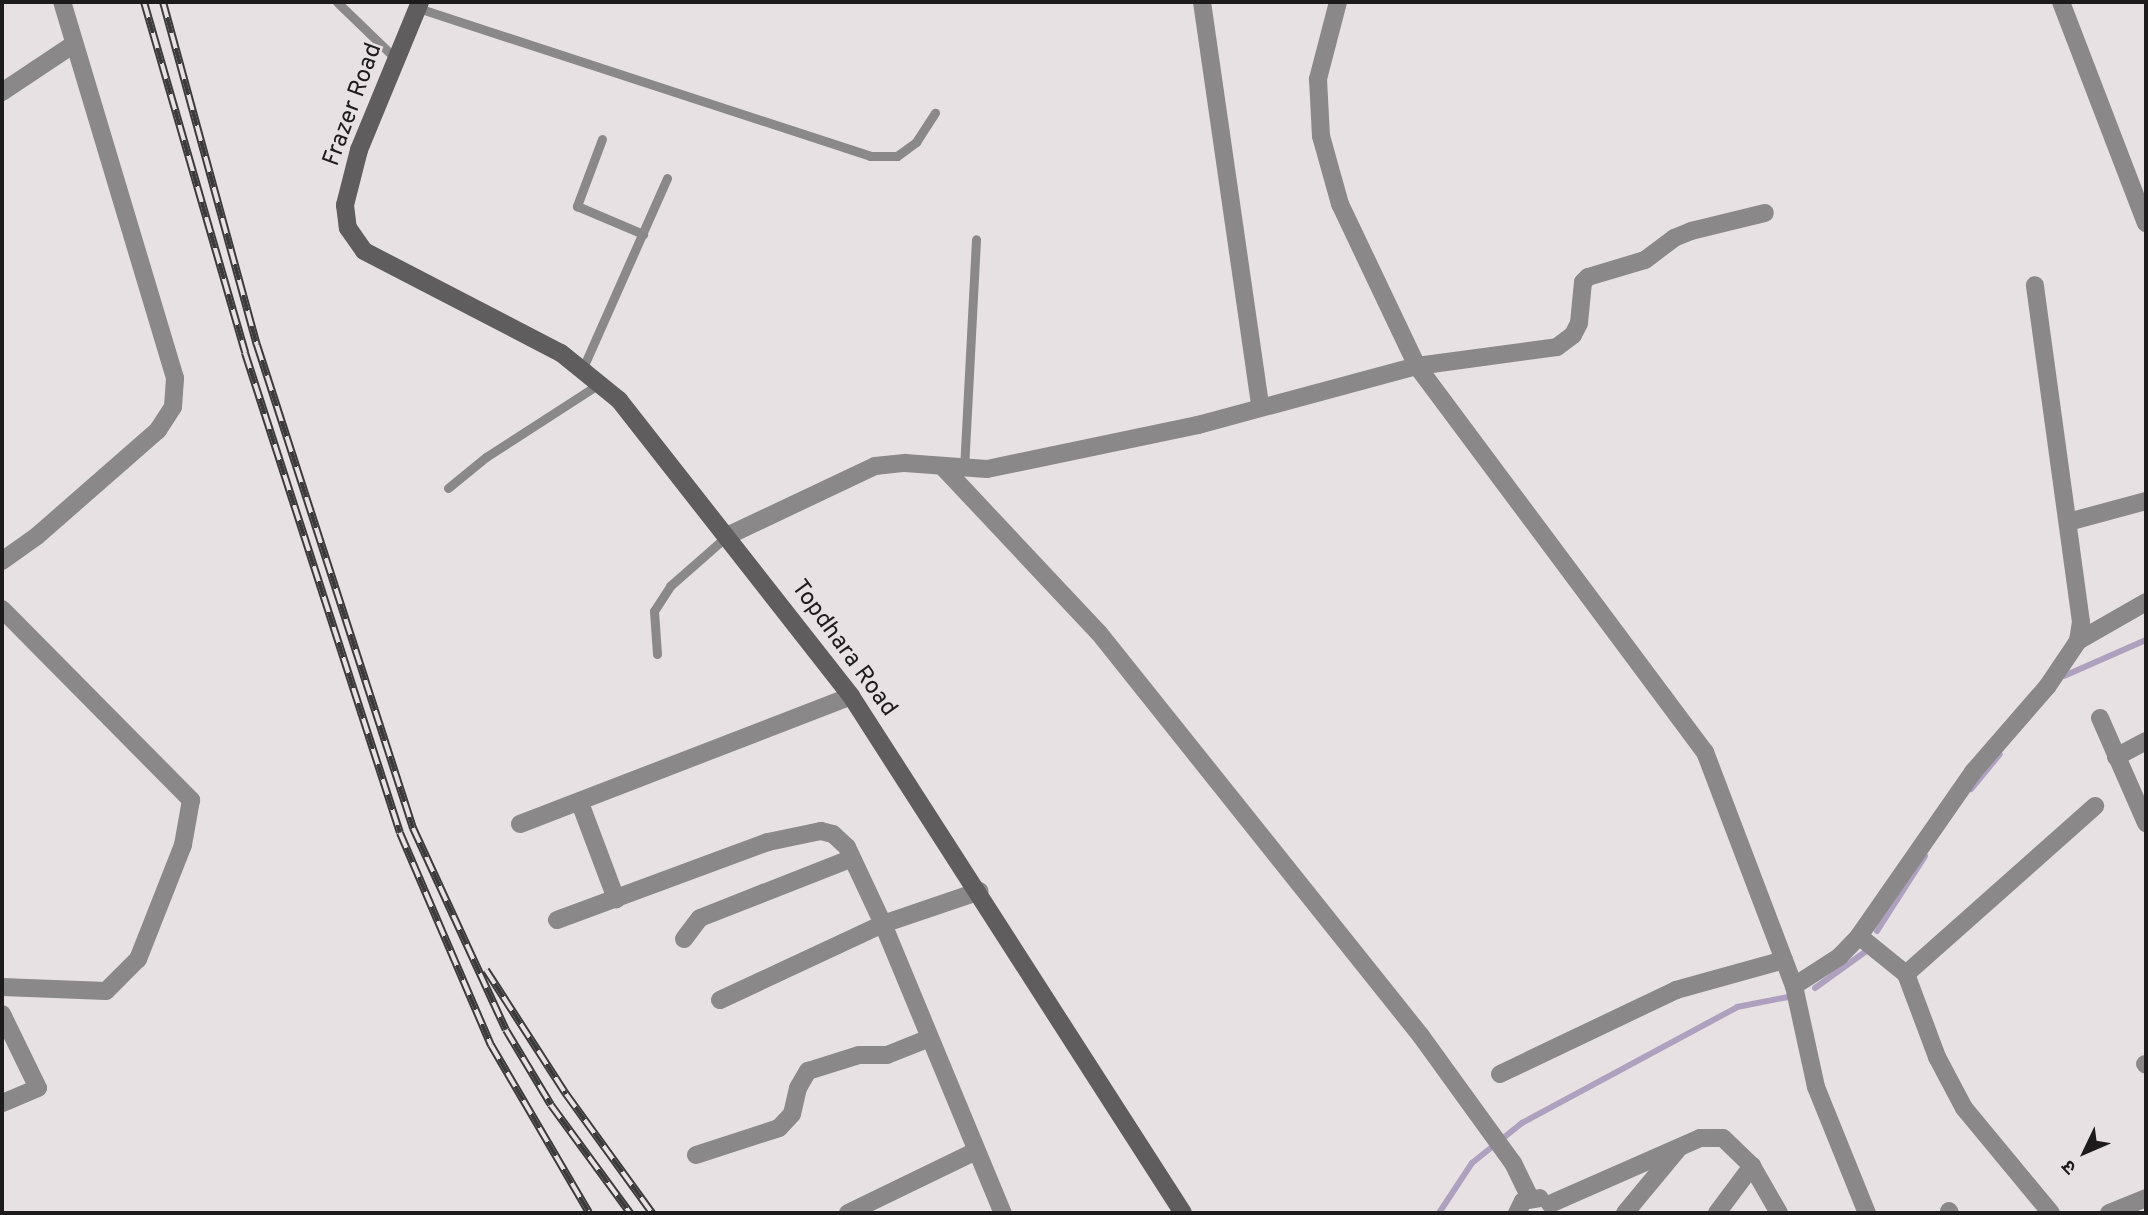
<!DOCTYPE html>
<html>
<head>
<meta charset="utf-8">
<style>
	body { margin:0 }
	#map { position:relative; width:2148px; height:1215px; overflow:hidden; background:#e8e1e3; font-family:Overpass,"Noto Sans Devanagari",sans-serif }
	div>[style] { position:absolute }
	.stream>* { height:6px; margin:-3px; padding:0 3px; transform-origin:3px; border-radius:3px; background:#aea1bf }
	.lane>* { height:9px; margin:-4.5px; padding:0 4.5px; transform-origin:4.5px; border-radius:4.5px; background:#8a8889 }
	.street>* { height:18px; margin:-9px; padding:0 9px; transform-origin:9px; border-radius:9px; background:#8a8889 }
	.secondary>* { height:18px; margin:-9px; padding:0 9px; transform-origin:9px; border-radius:9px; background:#605d5f }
	.rail>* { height:8px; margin-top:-4px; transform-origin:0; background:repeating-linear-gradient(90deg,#e8e1e3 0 16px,#3c3a3a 0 32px); box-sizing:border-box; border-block:2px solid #3c3a3a }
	span { translate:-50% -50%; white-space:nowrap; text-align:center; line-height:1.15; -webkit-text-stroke:5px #e8e1e3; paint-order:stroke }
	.street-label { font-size:24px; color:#1d1b1b }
	.frame { position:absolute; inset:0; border:4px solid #1d1b1b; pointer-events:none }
	.north { position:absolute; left:2050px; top:1117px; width:70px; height:70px; -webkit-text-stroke:5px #e8e1e3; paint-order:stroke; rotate:226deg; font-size:19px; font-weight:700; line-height:28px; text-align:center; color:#1d1b1b }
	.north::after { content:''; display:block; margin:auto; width:24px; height:32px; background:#1d1b1b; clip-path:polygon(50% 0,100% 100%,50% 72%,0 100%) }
</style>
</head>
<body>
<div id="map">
	<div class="stream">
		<i style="left:2064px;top:676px;width:90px;rotate:-23.7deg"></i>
		<i style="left:1971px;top:789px;width:45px;rotate:-50.4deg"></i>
		<i style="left:1877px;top:931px;width:89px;rotate:-57.4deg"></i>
		<i style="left:1815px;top:988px;width:62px;rotate:-35.8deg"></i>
		<i style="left:1439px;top:1213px;width:60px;rotate:-56.6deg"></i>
		<i style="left:1472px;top:1163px;width:64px;rotate:-38.7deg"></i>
		<i style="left:1522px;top:1123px;width:244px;rotate:-28.3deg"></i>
		<i style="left:1737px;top:1007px;width:52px;rotate:-11.1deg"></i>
	</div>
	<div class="lane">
		<i style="left:337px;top:2px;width:82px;rotate:44deg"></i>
		<i style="left:418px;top:8px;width:476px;rotate:18.1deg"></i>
		<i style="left:870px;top:156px;width:27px"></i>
		<i style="left:897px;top:156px;width:24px;rotate:-36deg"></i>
		<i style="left:916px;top:142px;width:35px;rotate:-57deg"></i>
		<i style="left:602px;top:139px;width:72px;rotate:110.5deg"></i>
		<i style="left:577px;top:206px;width:72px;rotate:23deg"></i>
		<i style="left:582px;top:370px;width:210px;rotate:-66.1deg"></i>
		<i style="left:964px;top:469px;width:230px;rotate:-87deg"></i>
		<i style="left:448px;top:488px;width:49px;rotate:-39.2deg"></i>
		<i style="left:486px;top:457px;width:135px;rotate:-32.9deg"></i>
		<i style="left:657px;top:654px;width:43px;rotate:-94deg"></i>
		<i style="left:654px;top:611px;width:30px;rotate:-57deg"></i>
		<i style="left:670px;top:586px;width:76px;rotate:-41.3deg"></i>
	</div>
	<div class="street">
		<i style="left:1202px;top:2px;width:407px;rotate:81.8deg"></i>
		<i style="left:1338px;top:2px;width:80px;rotate:104.6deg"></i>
		<i style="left:1318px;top:79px;width:57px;rotate:87deg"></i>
		<i style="left:1321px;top:136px;width:71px;rotate:74.4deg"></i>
		<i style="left:1340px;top:204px;width:179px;rotate:64.6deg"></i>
		<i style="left:1417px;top:366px;width:482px;rotate:53.3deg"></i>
		<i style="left:1705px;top:752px;width:250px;rotate:69.2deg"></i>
		<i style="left:1794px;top:986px;width:103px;rotate:77.7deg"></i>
		<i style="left:1816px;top:1087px;width:136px;rotate:68deg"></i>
		<i style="left:2061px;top:2px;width:237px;rotate:69deg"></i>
		<i style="left:2px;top:92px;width:87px;rotate:-33.7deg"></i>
		<i style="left:942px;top:466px;width:229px;rotate:46.8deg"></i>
		<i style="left:1099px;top:633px;width:516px;rotate:51.37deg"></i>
		<i style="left:1421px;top:1036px;width:157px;rotate:54.1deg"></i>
		<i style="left:1513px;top:1163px;width:39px;rotate:64deg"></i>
		<i style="left:2068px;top:522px;width:81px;rotate:-15.1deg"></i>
		<i style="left:727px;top:536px;width:164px;rotate:-25.3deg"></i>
		<i style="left:875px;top:466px;width:30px;rotate:-6deg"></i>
		<i style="left:905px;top:463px;width:82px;rotate:4.2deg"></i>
		<i style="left:987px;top:469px;width:216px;rotate:-11.8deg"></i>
		<i style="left:1198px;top:425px;width:227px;rotate:-15.1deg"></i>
		<i style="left:1417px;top:366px;width:141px;rotate:-7.7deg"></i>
		<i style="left:1557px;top:347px;width:20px;rotate:-37deg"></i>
		<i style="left:1573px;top:335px;width:13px;rotate:-63deg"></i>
		<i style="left:1579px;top:323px;width:41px;rotate:-84.4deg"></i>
		<i style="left:1583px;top:282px;width:7px;rotate:-45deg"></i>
		<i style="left:1588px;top:277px;width:59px;rotate:-16.6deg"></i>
		<i style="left:1645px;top:260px;width:36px;rotate:-37deg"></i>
		<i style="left:1674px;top:238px;width:18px;rotate:-22deg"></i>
		<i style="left:1691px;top:231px;width:76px;rotate:-13.7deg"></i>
		<i style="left:2px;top:561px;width:43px;rotate:-35.5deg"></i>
		<i style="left:37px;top:536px;width:161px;rotate:-41.2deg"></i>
		<i style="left:158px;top:430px;width:27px;rotate:-57deg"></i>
		<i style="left:173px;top:407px;width:29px;rotate:-86deg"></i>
		<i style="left:175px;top:378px;width:393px;rotate:-106.7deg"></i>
		<i style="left:2px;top:609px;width:269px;rotate:45.3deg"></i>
		<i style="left:191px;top:800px;width:46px;rotate:100.1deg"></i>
		<i style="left:183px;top:845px;width:123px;rotate:111.5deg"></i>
		<i style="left:138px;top:959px;width:45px;rotate:135deg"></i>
		<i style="left:106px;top:991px;width:104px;rotate:-177.8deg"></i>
		<i style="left:2078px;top:641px;width:78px;rotate:-29.8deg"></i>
		<i style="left:2100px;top:718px;width:115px;rotate:66.3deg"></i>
		<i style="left:2116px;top:757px;width:34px;rotate:-28deg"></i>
		<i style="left:580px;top:803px;width:103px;rotate:69.4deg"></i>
		<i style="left:520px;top:824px;width:355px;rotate:-21.1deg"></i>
		<i style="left:557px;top:920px;width:225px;rotate:-20.3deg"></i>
		<i style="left:768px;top:842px;width:54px;rotate:-11.7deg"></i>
		<i style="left:821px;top:831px;width:12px;rotate:14deg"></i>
		<i style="left:833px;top:834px;width:19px;rotate:43deg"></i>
		<i style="left:847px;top:847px;width:85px;rotate:64.9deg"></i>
		<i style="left:883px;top:924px;width:313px;rotate:67.5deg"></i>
		<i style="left:1859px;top:936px;width:60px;rotate:39deg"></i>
		<i style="left:1906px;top:974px;width:89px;rotate:69.5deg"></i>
		<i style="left:1937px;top:1057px;width:58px;rotate:62.1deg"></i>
		<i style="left:1964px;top:1108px;width:136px;rotate:50.4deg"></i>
		<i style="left:684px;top:939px;width:26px;rotate:-53deg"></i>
		<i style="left:700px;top:918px;width:163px;rotate:-21.5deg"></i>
		<i style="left:1906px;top:974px;width:253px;rotate:-41.6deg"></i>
		<i style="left:1794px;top:986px;width:54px;rotate:-32.8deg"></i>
		<i style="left:1839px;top:957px;width:29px;rotate:-46deg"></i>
		<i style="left:1859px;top:936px;width:200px;rotate:-55.2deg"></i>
		<i style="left:1973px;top:772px;width:113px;rotate:-49deg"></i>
		<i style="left:2047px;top:687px;width:55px;rotate:-56deg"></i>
		<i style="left:2078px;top:641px;width:19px;rotate:-81deg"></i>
		<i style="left:2081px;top:622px;width:340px;rotate:-97.8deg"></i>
		<i style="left:720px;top:1000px;width:180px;rotate:-25deg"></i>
		<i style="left:883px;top:924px;width:102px;rotate:-18.8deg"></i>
		<i style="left:2px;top:1014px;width:82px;rotate:64.1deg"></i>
		<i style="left:38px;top:1088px;width:39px;rotate:157deg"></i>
		<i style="left:2145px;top:1064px;width:1px;rotate:45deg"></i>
		<i style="left:1500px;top:1074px;width:195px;rotate:-25.5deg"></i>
		<i style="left:1676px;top:990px;width:112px;rotate:-15.5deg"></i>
		<i style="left:696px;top:1155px;width:87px;rotate:-18deg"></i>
		<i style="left:779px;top:1128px;width:19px;rotate:-47deg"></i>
		<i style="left:792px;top:1114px;width:27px;rotate:-77deg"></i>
		<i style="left:798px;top:1088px;width:20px;rotate:-60deg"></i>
		<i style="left:808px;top:1071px;width:53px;rotate:-17.4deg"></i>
		<i style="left:859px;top:1055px;width:28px"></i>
		<i style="left:887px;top:1055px;width:43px;rotate:-21.8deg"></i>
		<i style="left:1550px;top:1204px;width:164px;rotate:-23.7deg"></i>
		<i style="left:1700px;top:1138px;width:23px"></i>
		<i style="left:1723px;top:1138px;width:40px;rotate:44deg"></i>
		<i style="left:1752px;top:1166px;width:54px;rotate:60.1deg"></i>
		<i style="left:1949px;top:1211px;width:2px;rotate:63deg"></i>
		<i style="left:848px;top:1213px;width:142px;rotate:-25.8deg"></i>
		<i style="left:1517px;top:1213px;width:13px;rotate:-63deg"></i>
		<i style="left:1523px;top:1201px;width:17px;rotate:-10deg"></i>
		<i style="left:1625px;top:1213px;width:85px;rotate:-50.3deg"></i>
		<i style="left:1717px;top:1213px;width:59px;rotate:-53.3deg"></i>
		<i style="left:2109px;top:1213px;width:40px;rotate:-22deg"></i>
	</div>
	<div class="secondary">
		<i style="left:420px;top:2px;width:160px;rotate:112.4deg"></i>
		<i style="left:359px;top:150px;width:57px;rotate:104.3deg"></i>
		<i style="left:345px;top:205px;width:23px;rotate:83deg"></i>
		<i style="left:348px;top:228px;width:28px;rotate:55deg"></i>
		<i style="left:364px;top:251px;width:222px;rotate:27.4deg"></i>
		<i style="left:561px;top:353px;width:75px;rotate:39deg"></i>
		<i style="left:619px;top:400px;width:376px;rotate:51.9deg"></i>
		<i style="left:851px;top:696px;width:614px;rotate:57.29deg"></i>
	</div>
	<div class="rail">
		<i style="left:144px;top:2px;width:365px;rotate:73.9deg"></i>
		<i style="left:245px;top:353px;width:504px;rotate:72.1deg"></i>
		<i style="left:400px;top:833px;width:231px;rotate:66.8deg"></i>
		<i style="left:491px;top:1045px;width:194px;rotate:59.7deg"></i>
		<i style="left:163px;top:2px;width:356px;rotate:74.7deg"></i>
		<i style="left:257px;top:345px;width:508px;rotate:72.1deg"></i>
		<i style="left:413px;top:828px;width:222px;rotate:65.3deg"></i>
		<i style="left:506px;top:1030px;width:87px;rotate:59deg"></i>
		<i style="left:551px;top:1105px;width:134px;rotate:53.8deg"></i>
		<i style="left:486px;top:970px;width:148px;rotate:57.2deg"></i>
		<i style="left:566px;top:1094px;width:147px;rotate:54.1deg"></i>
	</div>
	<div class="street-label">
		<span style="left:354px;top:105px;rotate:-70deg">Frazer Road</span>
		<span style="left:843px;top:649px;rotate:54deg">Topdhara Road</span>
	</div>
	<div class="frame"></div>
	<div class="north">उ</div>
</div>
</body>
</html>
